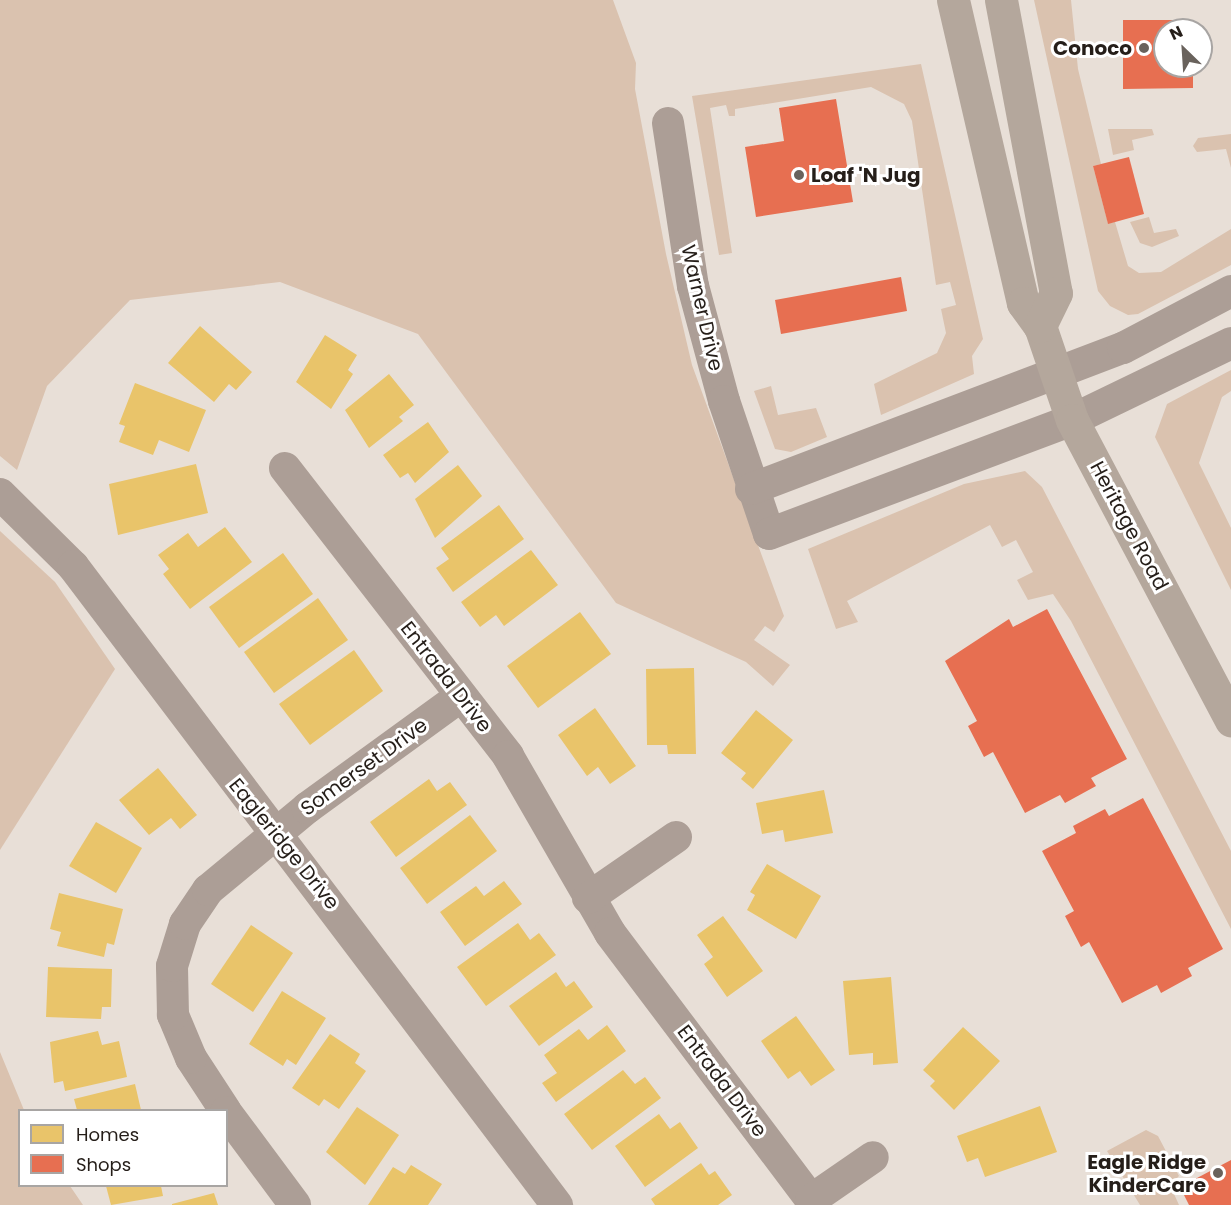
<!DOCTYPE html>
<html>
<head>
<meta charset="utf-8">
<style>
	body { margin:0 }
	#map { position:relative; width:1231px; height:1205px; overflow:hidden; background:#e8dfd7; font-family:Poppins,sans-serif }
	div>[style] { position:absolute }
	.green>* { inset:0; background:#dac2af }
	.homes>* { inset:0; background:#e9c46a }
	.shops>* { inset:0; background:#e76f51 }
	.minor>* { height:32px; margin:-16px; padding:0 16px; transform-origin:16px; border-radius:16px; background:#ac9e96 }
	.secondary>* { height:33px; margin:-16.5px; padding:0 16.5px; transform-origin:16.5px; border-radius:16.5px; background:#b4a79c }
	.dots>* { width:16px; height:16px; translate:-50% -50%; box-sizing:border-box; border:3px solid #fff; border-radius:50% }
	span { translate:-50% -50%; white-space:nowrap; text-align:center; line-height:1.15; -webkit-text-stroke:6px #fff; paint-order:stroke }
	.poi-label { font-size:20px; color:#251e19; font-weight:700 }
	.right { translate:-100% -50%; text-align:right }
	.left { translate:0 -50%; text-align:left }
	.street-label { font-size:20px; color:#251e19 }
	.legend { position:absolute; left:18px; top:1109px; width:210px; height:78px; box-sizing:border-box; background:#fff; border:2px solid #a8a5a3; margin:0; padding:8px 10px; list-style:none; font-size:18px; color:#251e19 }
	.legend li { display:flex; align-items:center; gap:12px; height:30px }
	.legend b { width:30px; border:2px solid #a8a5a3 }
	.north { position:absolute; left:1153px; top:18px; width:60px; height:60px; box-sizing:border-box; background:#fff; border:2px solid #a8a5a3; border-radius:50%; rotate:335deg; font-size:16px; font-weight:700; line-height:24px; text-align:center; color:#251e19 }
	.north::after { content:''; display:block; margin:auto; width:21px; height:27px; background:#69625c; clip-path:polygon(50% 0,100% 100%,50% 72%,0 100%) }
</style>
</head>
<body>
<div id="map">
	<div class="green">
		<i style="clip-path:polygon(0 0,613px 0,636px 63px,635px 89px,666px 254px,692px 365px,784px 616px,774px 632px,765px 626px,754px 640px,790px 665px,773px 686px,746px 662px,616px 603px,418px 334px,280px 282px,130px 300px,47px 386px,17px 470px,0 456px)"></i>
		<i style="clip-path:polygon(1034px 0,1071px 0,1078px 69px,1101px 164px,1093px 166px,1108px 223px,1115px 222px,1128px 266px,1139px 273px,1161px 272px,1231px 229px,1231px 265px,1138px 314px,1128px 315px,1110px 306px,1098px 291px)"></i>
		<i style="clip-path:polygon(921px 64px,983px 339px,972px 356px,974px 374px,881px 415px,874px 384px,937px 353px,946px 333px,941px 309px,956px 305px,950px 282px,936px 285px,912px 121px,904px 104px,871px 87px,735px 109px,735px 116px,729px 116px,726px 105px,710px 108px,732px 253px,719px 255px,692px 96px)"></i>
		<i style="clip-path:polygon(1152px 129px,1154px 135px,1132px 140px,1134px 150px,1113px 155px,1108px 129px)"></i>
		<i style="clip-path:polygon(1231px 134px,1231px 168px,1226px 149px,1197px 152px,1193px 146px,1198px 138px)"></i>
		<i style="clip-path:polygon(1149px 217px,1154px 233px,1176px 229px,1179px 236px,1152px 247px,1140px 243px,1130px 222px)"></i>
		<i style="clip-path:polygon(1231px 370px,1231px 391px,1222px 397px,1199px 463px,1231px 528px,1231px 590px,1155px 437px,1167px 404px)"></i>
		<i style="clip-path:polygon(771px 386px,778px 415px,816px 408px,827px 437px,791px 452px,775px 449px,754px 391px)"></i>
		<i style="clip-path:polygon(1025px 471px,1042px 487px,1231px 851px,1231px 929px,1071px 621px,1053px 594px,1028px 600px,1017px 580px,1033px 572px,1016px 540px,1002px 547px,990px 525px,847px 601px,858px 622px,836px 629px,808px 549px,964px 484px)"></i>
		<i style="clip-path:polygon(0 531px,55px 582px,115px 669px,0 850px)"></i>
		<i style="clip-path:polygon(0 1052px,24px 1110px,20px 1186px,70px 1186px,83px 1205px,0 1205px)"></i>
		<i style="clip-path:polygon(1146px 1130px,1158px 1136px,1179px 1176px,1170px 1185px,1179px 1205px,1140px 1205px,1107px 1151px)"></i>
	</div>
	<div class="homes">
		<i style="clip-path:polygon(200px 326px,252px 372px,236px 390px,229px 384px,214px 402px,168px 363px)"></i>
		<i style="clip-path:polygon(325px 335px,357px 355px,348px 370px,353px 374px,331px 409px,296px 382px)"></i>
		<i style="clip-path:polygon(389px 374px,414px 405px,399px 417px,403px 421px,369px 448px,345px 410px)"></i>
		<i style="clip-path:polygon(135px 383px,206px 410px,189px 452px,159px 440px,153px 455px,119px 442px,125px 426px,119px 424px)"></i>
		<i style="clip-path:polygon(428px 422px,449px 452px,415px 483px,408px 473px,400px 478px,383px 455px)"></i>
		<i style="clip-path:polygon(196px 464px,208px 513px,118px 535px,109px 484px)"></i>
		<i style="clip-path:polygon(458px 465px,482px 496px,435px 538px,415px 499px)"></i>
		<i style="clip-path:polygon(499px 505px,524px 539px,453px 592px,436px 568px,449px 559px,441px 548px)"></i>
		<i style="clip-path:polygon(225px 527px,252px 562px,190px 609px,163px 574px,169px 569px,158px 555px,188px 533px,198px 547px)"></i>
		<i style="clip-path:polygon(531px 550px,558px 585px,504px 626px,496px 615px,480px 627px,461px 602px)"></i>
		<i style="clip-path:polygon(283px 553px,313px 594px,239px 648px,209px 607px)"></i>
		<i style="clip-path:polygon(318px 598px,348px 640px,274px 693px,244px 652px)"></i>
		<i style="clip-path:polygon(580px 612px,611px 654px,538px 708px,507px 666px)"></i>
		<i style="clip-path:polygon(354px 650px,383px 691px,310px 745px,279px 704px)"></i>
		<i style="clip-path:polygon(694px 668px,696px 754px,668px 754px,667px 745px,647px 745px,646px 669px)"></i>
		<i style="clip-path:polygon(595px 708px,636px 766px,610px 784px,598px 767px,587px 776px,558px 735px)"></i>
		<i style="clip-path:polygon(756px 710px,793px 740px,753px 789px,741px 779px,746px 773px,721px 753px)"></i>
		<i style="clip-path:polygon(158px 768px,197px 815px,180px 829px,171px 818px,149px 835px,119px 800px)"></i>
		<i style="clip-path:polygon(429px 779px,437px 791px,450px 782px,467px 805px,396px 857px,370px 822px)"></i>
		<i style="clip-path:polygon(824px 790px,833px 833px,785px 842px,783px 830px,762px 834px,756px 803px)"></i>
		<i style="clip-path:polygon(470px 815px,497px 851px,427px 904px,400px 868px)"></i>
		<i style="clip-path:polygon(96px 822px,142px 848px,116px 893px,69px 866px)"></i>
		<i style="clip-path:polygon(767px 864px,821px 896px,796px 939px,747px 910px,755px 895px,750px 892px)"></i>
		<i style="clip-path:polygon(504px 881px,522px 904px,465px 946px,440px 912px,476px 886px,484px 896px)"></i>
		<i style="clip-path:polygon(59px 893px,123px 909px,114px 945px,107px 943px,104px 957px,57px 946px,61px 932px,50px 929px)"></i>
		<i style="clip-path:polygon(723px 916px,763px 971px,727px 997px,704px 964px,713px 957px,697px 935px)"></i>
		<i style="clip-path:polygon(518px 923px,530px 940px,539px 933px,556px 955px,486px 1006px,457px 967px)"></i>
		<i style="clip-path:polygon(251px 925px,293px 953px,253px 1012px,211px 984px)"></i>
		<i style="clip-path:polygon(48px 967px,112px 969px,111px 1007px,102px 1007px,101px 1019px,46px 1017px)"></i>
		<i style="clip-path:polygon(556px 972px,566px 987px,574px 981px,593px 1007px,539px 1046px,509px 1006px)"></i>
		<i style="clip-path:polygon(891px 977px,898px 1063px,873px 1065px,873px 1053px,849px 1055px,843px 981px)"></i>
		<i style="clip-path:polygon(282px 991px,326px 1018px,296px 1065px,287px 1059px,283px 1066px,249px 1044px)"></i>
		<i style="clip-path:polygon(796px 1016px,835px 1070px,811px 1086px,800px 1071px,788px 1079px,761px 1041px)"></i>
		<i style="clip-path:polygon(607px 1025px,626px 1051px,556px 1102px,542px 1083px,557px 1073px,544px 1055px,579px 1029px,588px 1040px)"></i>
		<i style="clip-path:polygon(963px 1027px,1000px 1061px,954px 1110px,930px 1086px,935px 1081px,923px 1070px)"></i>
		<i style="clip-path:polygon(98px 1031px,102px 1045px,119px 1041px,127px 1077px,65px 1091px,63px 1081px,54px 1083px,50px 1042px)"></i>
		<i style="clip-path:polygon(330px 1034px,360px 1054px,355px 1063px,366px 1071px,339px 1109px,324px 1099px,319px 1106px,292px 1088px)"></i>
		<i style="clip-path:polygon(623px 1070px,635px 1084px,645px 1077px,661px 1098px,592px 1150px,564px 1114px)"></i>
		<i style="clip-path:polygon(135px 1084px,141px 1110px,77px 1110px,74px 1099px)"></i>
		<i style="clip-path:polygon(1040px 1106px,1057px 1152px,985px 1177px,978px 1158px,967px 1162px,957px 1136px)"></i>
		<i style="clip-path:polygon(357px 1107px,399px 1135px,365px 1185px,326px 1152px)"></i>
		<i style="clip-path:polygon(659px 1114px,670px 1129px,680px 1122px,698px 1148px,645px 1187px,615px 1146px)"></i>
		<i style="clip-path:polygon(701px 1163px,709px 1175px,715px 1171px,732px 1195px,718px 1205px,655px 1205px,651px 1199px)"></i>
		<i style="clip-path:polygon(411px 1165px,442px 1184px,428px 1205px,368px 1205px,393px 1167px,405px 1174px)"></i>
		<i style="clip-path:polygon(106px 1186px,161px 1186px,163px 1196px,111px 1205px)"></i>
		<i style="clip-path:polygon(214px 1193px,218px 1205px,172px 1205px,172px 1204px)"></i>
	</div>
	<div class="shops">
		<i style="clip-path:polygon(1123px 20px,1192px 20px,1192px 30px,1165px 30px,1165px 66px,1193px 66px,1193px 88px,1123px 89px)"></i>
		<i style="clip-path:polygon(836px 99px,853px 202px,756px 217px,745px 147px,784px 141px,779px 108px)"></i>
		<i style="clip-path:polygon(1129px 157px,1144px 214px,1108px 224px,1093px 166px)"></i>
		<i style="clip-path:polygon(901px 277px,907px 311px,781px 334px,775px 300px)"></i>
		<i style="clip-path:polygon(1047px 609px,1127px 759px,1091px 778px,1096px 786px,1065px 803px,1060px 795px,1025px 813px,993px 752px,984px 757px,968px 726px,977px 721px,945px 661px,1009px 619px,1013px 627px)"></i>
		<i style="clip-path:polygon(1143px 798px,1223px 949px,1188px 968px,1192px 976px,1161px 993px,1157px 985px,1122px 1003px,1089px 942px,1081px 947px,1065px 916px,1074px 911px,1042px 851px,1076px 833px,1073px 826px,1105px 809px,1109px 816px)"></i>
		<i style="clip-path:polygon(1231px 1160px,1231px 1205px,1189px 1205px,1180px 1187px)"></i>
	</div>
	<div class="minor">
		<i style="left:668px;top:123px;width:165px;rotate:81.3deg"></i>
		<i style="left:693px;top:286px;width:119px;rotate:74.9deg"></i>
		<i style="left:724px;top:401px;width:140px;rotate:71.3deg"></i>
		<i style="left:769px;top:534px;width:324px;rotate:-20.6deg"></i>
		<i style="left:1072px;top:420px;width:177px;rotate:-25.8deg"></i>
		<i style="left:285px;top:468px;width:364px;rotate:52.2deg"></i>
		<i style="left:508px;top:756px;width:204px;rotate:60deg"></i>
		<i style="left:610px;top:933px;width:341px;rotate:53deg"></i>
		<i style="left:751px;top:489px;width:398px;rotate:-20.8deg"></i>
		<i style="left:1123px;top:348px;width:122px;rotate:-27.8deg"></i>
		<i style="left:0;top:494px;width:103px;rotate:44.6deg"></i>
		<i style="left:73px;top:566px;width:802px;rotate:52.86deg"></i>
		<i style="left:588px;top:898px;width:107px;rotate:-34.7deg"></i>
		<i style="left:225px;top:1110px;width:62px;rotate:-123.2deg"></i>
		<i style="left:191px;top:1058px;width:47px;rotate:-112.7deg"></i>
		<i style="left:173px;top:1015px;width:49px;rotate:-91.2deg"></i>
		<i style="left:172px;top:966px;width:44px;rotate:-72.8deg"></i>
		<i style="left:185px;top:924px;width:41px;rotate:-55.9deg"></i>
		<i style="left:208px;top:890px;width:129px;rotate:-39.6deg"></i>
		<i style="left:307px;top:808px;width:189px;rotate:-36deg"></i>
		<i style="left:226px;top:1112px;width:116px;rotate:53.4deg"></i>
		<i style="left:811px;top:1200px;width:75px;rotate:-34.7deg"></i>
	</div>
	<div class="secondary">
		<i style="left:953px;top:0;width:311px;rotate:77deg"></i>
		<i style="left:1023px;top:303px;width:29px;rotate:54deg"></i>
		<i style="left:1040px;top:326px;width:99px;rotate:71.2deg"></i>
		<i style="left:1072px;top:420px;width:340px;rotate:62.1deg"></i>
		<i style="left:1001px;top:0;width:298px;rotate:79.4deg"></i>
		<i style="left:1056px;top:293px;width:37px;rotate:116deg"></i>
	</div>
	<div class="dots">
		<i style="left:1144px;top:48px;background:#69625c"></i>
		<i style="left:799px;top:175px;background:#69625c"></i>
		<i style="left:1218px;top:1173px;background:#69625c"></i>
	</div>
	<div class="poi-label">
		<span class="right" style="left:1132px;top:48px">Conoco</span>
		<span class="left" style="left:811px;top:175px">Loaf 'N Jug</span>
		<span class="right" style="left:1206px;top:1174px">Eagle Ridge<br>KinderCare</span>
	</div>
	<div class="street-label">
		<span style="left:702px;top:308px;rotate:77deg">Warner Drive</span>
		<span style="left:1129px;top:526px;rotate:62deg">Heritage Road</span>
		<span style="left:446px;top:677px;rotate:52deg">Entrada Drive</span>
		<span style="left:364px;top:767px;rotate:-36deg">Somerset Drive</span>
		<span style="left:284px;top:844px;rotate:51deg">Eagleridge Drive</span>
		<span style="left:722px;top:1081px;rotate:53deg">Entrada Drive</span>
	</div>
	<ul class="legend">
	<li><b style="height:16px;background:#e9c46a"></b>Homes</li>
	<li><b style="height:16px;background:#e76f51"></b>Shops</li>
	</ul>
	<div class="north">N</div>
</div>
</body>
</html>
